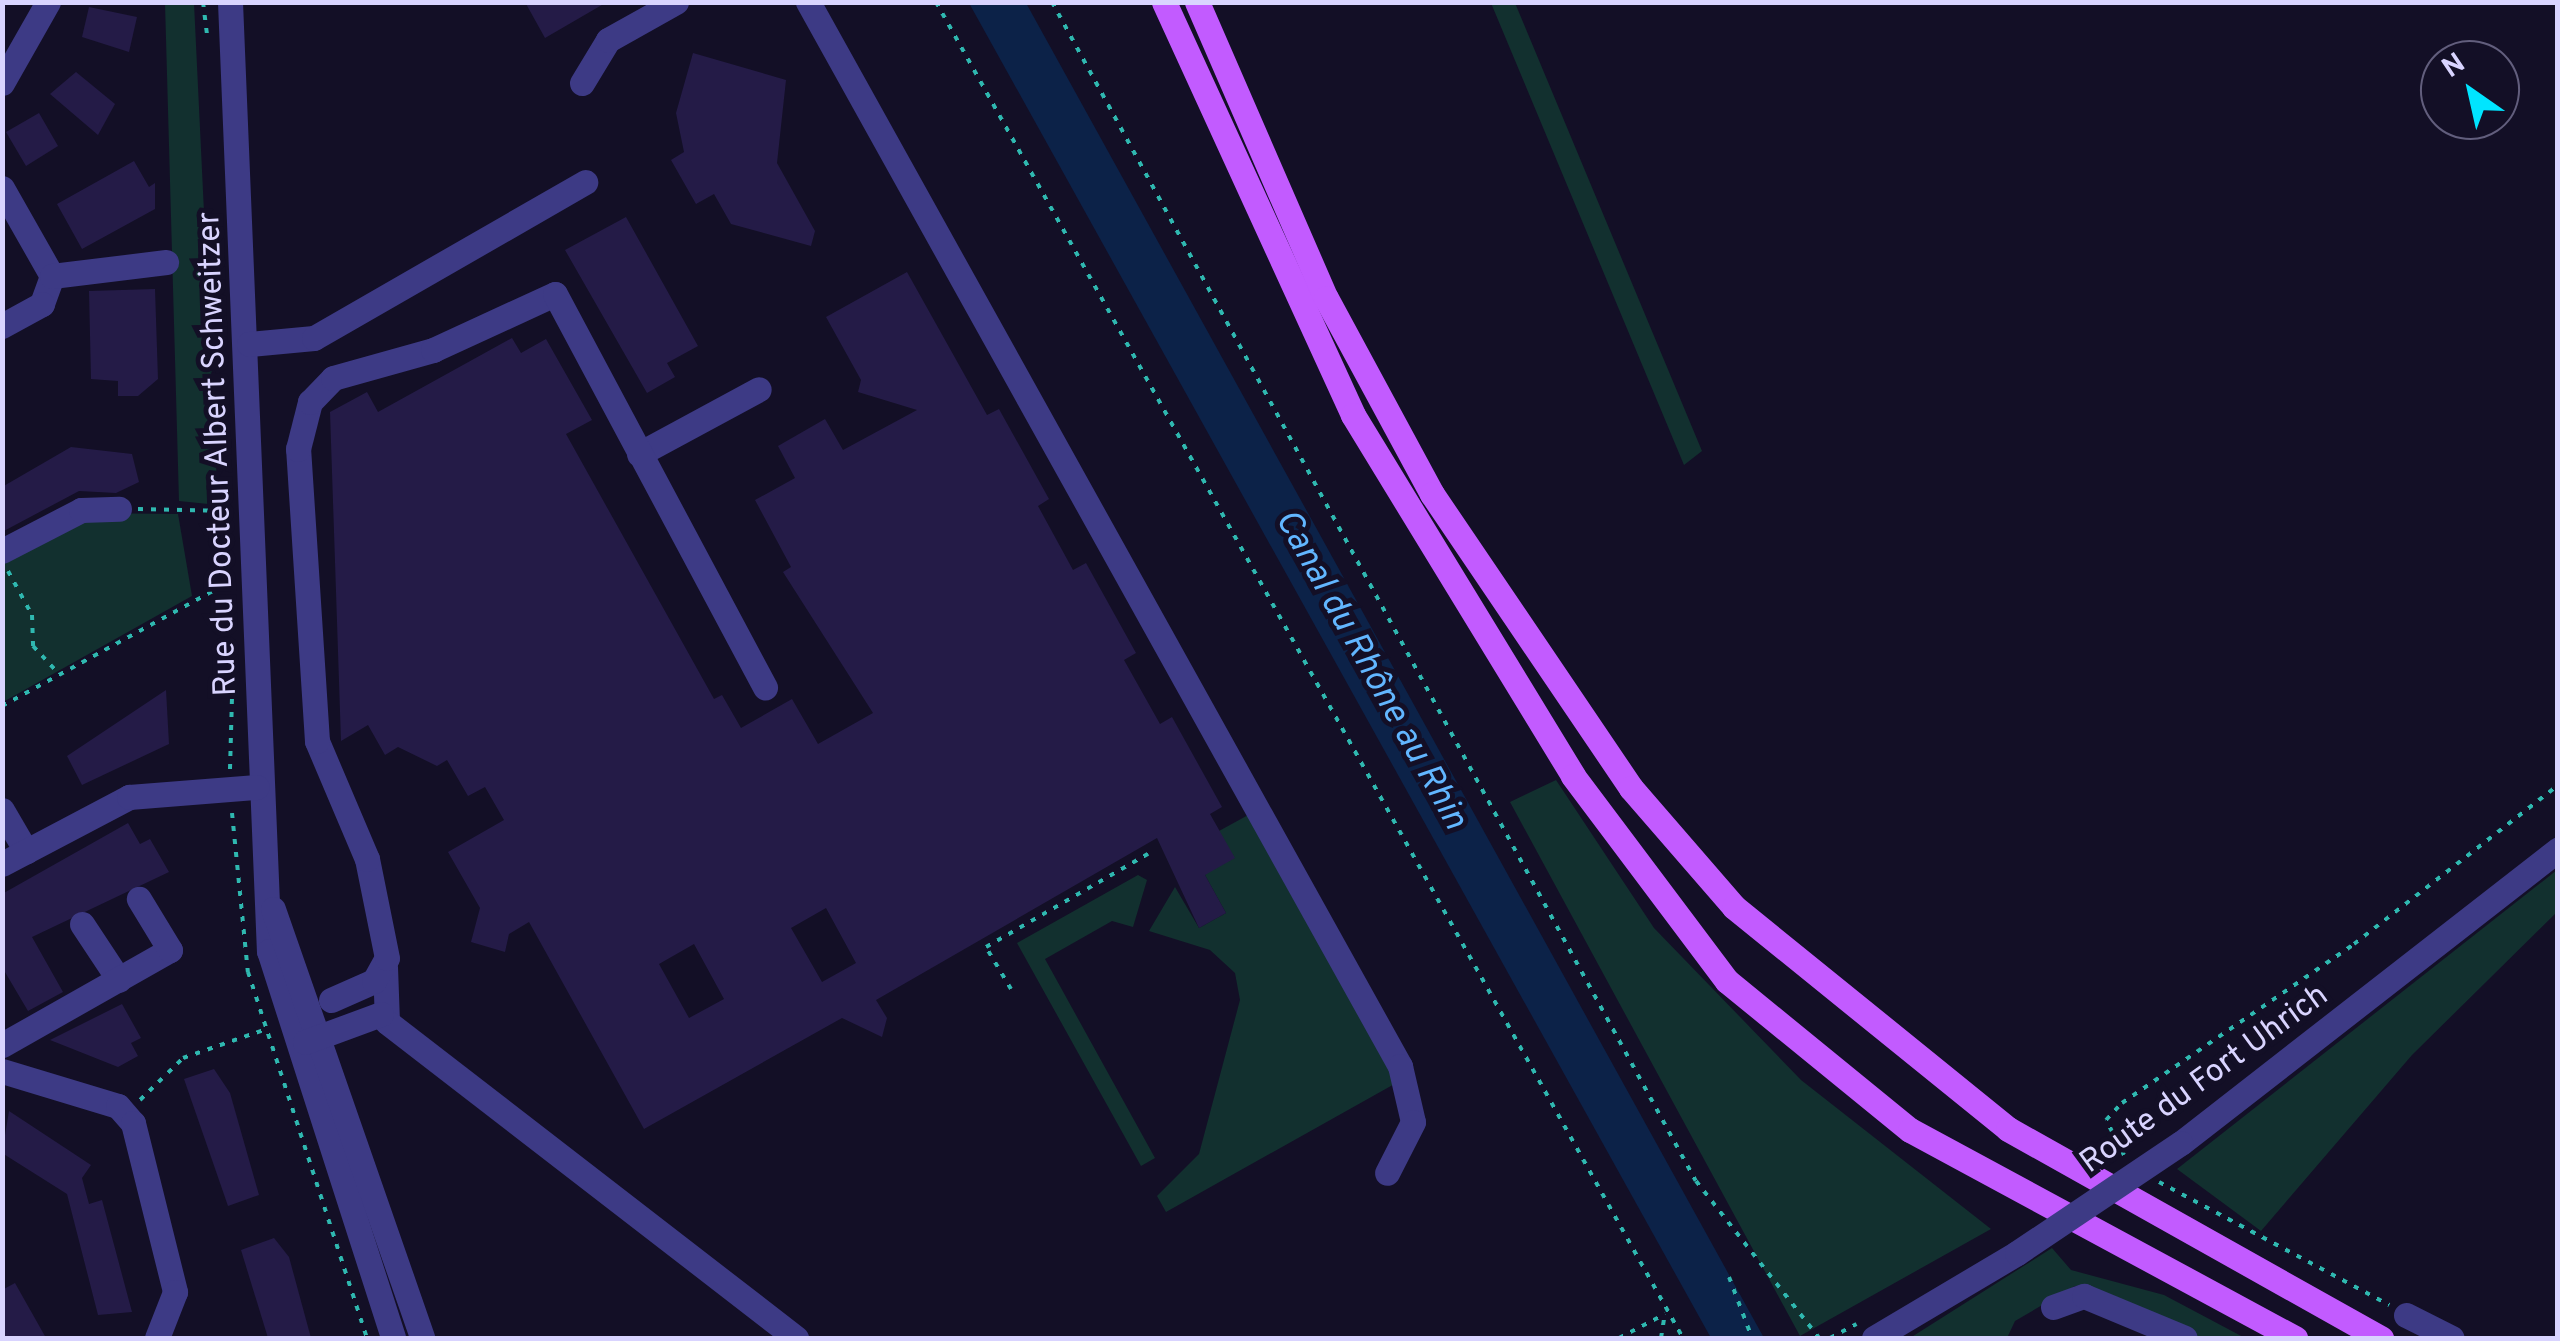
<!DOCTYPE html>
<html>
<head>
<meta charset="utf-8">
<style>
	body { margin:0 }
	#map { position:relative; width:2560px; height:1341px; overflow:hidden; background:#130f26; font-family:Overpass,sans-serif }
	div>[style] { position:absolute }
	.green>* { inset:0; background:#12302f }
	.water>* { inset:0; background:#0c2248 }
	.building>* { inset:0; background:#241b47 }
	.path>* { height:4px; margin-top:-2px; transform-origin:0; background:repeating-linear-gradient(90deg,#2fb8b0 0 5px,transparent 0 13px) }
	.minor>* { height:25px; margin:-12.5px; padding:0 12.5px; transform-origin:12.5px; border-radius:12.5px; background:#3d3a85 }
	.major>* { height:25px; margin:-12.5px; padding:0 12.5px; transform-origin:12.5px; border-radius:12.5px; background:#c25bff }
	.minor-bridge>* { height:25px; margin:-12.5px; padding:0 12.5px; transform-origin:12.5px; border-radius:12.5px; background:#3d3a85 }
	span { translate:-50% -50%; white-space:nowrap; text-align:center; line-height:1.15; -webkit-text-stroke:10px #130f26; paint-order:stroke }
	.street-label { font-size:32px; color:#d9d4ff }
	.water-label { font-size:35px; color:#62b6ff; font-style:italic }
	.frame { position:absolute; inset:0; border:5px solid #d9d4ff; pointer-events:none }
	.north { position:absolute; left:2420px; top:40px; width:100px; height:100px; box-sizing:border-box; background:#130f26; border:2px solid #625e7d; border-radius:50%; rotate:326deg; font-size:28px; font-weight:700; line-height:40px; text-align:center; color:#d9d4ff }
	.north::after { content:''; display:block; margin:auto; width:35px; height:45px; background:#00e5ff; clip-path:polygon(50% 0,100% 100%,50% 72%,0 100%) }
</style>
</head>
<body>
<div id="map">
	<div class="green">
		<i style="clip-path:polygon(165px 3px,194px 3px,218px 505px,179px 501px)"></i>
		<i style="clip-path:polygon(1491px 3px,1515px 3px,1702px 451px,1684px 465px)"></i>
		<i style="clip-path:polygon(82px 513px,178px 514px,192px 596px,3px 702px,2px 559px)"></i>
		<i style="clip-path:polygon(1556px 780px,1654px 928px,1801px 1080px,1991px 1229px,1800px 1336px,1510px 802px)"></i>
		<i style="clip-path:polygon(1250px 814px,1398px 1082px,1166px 1212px,1157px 1196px,1199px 1154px,1240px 1000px,1235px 973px,1210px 950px,1149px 931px,1175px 887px,1199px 928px,1226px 913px,1205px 875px,1219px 831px)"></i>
		<i style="clip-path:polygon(2557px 870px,2557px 912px,2412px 1055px,2261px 1231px,2177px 1169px)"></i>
		<i style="clip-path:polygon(1138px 875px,1147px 880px,1133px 927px,1112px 921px,1045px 959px,1155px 1158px,1141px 1166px,1017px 943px)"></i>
		<i style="clip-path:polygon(2052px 1248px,2071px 1270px,2164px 1295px,2245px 1338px,2197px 1338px,2075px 1286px,2015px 1321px,2007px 1338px,1910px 1338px)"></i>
	</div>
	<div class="water">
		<i style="clip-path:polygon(969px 3px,1026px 3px,1764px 1338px,1711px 1338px)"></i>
	</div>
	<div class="building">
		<i style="clip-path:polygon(525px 2px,607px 2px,545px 38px)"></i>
		<i style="clip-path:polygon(89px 7px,137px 17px,129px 52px,82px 37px)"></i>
		<i style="clip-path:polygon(693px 53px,786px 80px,777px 163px,815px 231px,811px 246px,731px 224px,714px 194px,696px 204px,671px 160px,684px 152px,676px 113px)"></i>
		<i style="clip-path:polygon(76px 72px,115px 104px,98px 135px,50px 94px)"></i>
		<i style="clip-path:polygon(39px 113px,58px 146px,26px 166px,6px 132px)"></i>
		<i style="clip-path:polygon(134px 161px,149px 187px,155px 183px,155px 209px,82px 249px,57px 204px)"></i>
		<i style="clip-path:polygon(626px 217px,698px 346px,667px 363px,675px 377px,647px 393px,565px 250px)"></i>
		<i style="clip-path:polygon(evenodd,907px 272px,987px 415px,999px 409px,1049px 499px,1038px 506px,1073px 570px,1086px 563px,1136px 653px,1124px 660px,1160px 724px,1172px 717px,1222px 807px,1210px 814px,1235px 858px,1205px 875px,1226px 913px,1199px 928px,1157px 838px,876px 1000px,887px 1018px,882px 1037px,842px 1018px,644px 1129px,529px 922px,509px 934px,505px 952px,471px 942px,480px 908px,448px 852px,504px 820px,485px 787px,468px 796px,447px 760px,437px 766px,398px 747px,385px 755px,368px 725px,341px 741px,330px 412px,367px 392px,378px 412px,512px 338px,521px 353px,546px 339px,592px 420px,566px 434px,714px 699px,722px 695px,741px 728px,792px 699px,818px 744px,873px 713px,783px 572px,791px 567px,755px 500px,795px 478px,778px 446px,825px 419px,843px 450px,917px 410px,858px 392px,861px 380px,826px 317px,907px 272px,826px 908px,856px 963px,822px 982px,791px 928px,826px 908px,907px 272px,694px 944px,724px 999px,689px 1018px,659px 964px,694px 944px)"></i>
		<i style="clip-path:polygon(155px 289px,158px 379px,138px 396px,118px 396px,118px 381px,91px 379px,89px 291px)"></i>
		<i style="clip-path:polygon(71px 447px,132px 454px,139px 482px,116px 493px,79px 491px,2px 532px,2px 487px)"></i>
		<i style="clip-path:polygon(166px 690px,169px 744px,82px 785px,67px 756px)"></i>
		<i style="clip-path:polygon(128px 823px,140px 844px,150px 839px,169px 872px,32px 937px,63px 992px,28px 1011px,2px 967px,2px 894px)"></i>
		<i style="clip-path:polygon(122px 1004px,141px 1038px,131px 1043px,138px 1056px,118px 1067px,50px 1040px)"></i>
		<i style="clip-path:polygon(214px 1069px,230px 1093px,259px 1195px,228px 1206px,184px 1079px)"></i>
		<i style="clip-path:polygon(9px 1111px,91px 1165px,82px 1178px,89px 1204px,102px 1200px,132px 1312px,98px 1315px,67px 1194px,2px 1153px)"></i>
		<i style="clip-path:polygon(274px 1238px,289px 1257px,311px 1338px,268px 1338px,241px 1250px)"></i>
		<i style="clip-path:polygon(15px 1283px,46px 1338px,2px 1338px,2px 1290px)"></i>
	</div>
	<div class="path">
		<i style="left:203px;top:2px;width:33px;rotate:83deg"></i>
		<i style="left:936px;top:2px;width:1531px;rotate:60.79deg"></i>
		<i style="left:1052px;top:2px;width:1343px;rotate:61.36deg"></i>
		<i style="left:1696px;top:1181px;width:199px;rotate:51.9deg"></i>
		<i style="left:138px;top:509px;width:91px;rotate:1.3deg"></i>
		<i style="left:8px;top:571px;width:50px;rotate:61.4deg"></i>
		<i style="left:32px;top:615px;width:31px;rotate:88deg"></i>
		<i style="left:33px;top:646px;width:37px;rotate:47deg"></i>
		<i style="left:2px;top:706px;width:261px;rotate:-28.6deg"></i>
		<i style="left:230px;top:769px;width:110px;rotate:-88.4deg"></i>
		<i style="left:232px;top:813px;width:160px;rotate:84.3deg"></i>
		<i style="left:248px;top:972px;width:385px;rotate:72deg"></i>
		<i style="left:1011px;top:989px;width:49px;rotate:-120.8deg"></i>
		<i style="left:986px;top:947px;width:187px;rotate:-29.9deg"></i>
		<i style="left:140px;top:1100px;width:60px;rotate:-44.3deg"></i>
		<i style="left:183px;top:1058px;width:86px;rotate:-19.1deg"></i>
		<i style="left:2124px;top:1155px;width:39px;rotate:-117deg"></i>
		<i style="left:2106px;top:1120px;width:23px;rotate:-47deg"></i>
		<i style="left:2122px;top:1103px;width:281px;rotate:-34.4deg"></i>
		<i style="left:2354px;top:944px;width:259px;rotate:-37.9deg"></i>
		<i style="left:2159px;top:1182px;width:261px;rotate:28.1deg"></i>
		<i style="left:1729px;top:1277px;width:65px;rotate:69.3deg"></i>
		<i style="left:1619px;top:1338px;width:52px;rotate:-27.6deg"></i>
		<i style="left:1661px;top:1338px;width:24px;rotate:-81deg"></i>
		<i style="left:1830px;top:1338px;width:30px;rotate:-28deg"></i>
	</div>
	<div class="minor">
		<i style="left:230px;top:2px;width:950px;rotate:87.65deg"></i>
		<i style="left:269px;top:951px;width:406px;rotate:72.2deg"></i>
		<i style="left:808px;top:2px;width:1218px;rotate:60.91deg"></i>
		<i style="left:1400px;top:1066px;width:57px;rotate:76.9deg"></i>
		<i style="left:1413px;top:1122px;width:57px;rotate:117deg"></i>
		<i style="left:2px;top:83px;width:93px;rotate:-60.4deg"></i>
		<i style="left:582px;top:83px;width:50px;rotate:-58.8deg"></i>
		<i style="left:608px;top:40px;width:78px;rotate:-29.2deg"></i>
		<i style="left:2px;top:188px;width:101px;rotate:60.4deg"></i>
		<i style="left:52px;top:276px;width:30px;rotate:110deg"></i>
		<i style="left:42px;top:304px;width:46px;rotate:151.2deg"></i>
		<i style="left:52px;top:276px;width:115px;rotate:-7deg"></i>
		<i style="left:249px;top:344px;width:65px;rotate:-5.3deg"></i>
		<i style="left:314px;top:338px;width:313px;rotate:-29.9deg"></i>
		<i style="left:639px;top:454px;width:136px;rotate:-28.4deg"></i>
		<i style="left:2px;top:551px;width:89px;rotate:-27.4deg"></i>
		<i style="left:81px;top:510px;width:38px;rotate:-2deg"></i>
		<i style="left:2px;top:810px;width:48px;rotate:59.7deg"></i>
		<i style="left:2px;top:864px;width:144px;rotate:-27.8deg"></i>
		<i style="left:129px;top:797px;width:128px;rotate:-4.5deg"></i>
		<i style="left:273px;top:909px;width:454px;rotate:70.8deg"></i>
		<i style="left:82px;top:924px;width:67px;rotate:56.5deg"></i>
		<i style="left:385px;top:967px;width:55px;rotate:87.9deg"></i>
		<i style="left:387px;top:1022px;width:517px;rotate:37.69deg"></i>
		<i style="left:331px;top:1000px;width:47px;rotate:-23.8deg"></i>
		<i style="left:374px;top:981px;width:26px;rotate:-61deg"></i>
		<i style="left:387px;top:958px;width:101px;rotate:-101.4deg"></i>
		<i style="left:367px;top:859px;width:128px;rotate:-113deg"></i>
		<i style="left:317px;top:741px;width:293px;rotate:-93.7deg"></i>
		<i style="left:298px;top:449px;width:49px;rotate:-75.7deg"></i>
		<i style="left:310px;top:402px;width:33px;rotate:-46deg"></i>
		<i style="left:333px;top:378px;width:104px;rotate:-15.6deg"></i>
		<i style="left:433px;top:350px;width:134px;rotate:-24.7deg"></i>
		<i style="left:555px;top:294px;width:446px;rotate:61.9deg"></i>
		<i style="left:305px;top:1042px;width:81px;rotate:-20.2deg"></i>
		<i style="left:2px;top:1045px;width:193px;rotate:-29.5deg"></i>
		<i style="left:170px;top:950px;width:60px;rotate:-121.3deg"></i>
		<i style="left:2px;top:1071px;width:121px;rotate:16.8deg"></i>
		<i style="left:118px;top:1106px;width:23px;rotate:49deg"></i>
		<i style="left:133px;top:1123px;width:174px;rotate:76deg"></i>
		<i style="left:175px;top:1292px;width:49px;rotate:111.4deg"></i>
		<i style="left:2181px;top:1143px;width:478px;rotate:-37.9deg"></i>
		<i style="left:2053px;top:1307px;width:33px;rotate:-20deg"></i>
		<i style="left:2084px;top:1296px;width:109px;rotate:22.6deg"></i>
		<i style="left:2406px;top:1315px;width:51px;rotate:26.6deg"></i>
		<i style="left:1874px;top:1338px;width:166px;rotate:-30.7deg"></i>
	</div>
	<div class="major">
		<i style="left:1164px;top:2px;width:454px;rotate:65.4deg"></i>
		<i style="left:1353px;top:415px;width:423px;rotate:58.6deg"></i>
		<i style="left:1573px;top:776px;width:256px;rotate:53.1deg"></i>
		<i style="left:1727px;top:981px;width:236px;rotate:39.2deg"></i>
		<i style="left:1910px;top:1130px;width:438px;rotate:28.4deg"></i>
		<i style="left:1197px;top:2px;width:323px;rotate:66.5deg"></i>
		<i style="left:1326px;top:298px;width:223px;rotate:61.6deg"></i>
		<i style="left:1432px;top:494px;width:355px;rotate:55.9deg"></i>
		<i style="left:1631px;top:788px;width:157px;rotate:49.1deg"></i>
		<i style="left:1734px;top:907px;width:353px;rotate:39deg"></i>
		<i style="left:2008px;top:1129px;width:428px;rotate:29.3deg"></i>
	</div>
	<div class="minor-bridge">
		<i style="left:2017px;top:1253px;width:197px;rotate:-33.9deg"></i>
	</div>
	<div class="street-label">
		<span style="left:219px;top:454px;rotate:-92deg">Rue du Docteur Albert Schweitzer</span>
		<span style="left:2205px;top:1080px;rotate:-36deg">Route du Fort Uhrich</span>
	</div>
	<div class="water-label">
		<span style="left:1370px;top:670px;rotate:61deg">Canal du Rhône au Rhin</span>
	</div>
	<div class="frame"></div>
	<div class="north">N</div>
</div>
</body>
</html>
